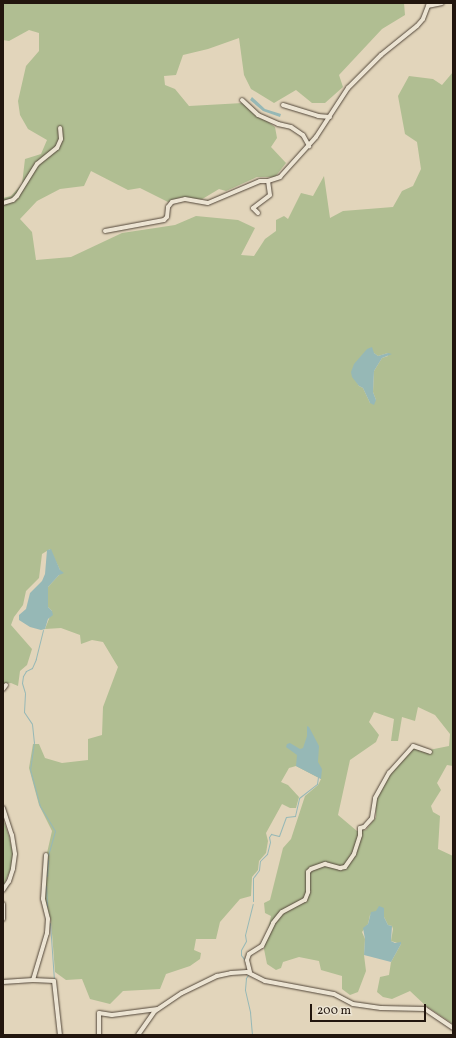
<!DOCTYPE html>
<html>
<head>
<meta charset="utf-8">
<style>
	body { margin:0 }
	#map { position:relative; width:456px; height:1038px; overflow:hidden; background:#e2d5bb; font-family:Vollkorn,serif }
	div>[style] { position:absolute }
	.green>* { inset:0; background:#b0be92 }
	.water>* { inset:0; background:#96b8b6 }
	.stream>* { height:1px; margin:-0.5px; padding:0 0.5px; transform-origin:0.5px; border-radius:0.5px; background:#96b8b6 }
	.roads { filter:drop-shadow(0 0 1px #524639) drop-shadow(0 0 1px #524639) }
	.street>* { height:4px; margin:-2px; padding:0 2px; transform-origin:2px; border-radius:2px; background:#ece4d3 }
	span { translate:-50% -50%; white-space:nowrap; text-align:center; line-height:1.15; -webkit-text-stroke:3px #ece4d3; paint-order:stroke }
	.frame { position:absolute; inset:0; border:4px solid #22160e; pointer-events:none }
	.scale { position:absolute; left:310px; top:1004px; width:116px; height:18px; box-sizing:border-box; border:2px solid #22160e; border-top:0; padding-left:5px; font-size:12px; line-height:14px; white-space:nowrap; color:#22160e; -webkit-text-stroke:3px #ece4d3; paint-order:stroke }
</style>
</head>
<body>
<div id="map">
	<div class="green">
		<i style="clip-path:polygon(evenodd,3px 3px,404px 3px,405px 15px,382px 29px,339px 75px,343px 87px,325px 103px,312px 103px,296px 90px,274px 103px,251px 89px,244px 75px,239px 38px,208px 49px,183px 55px,176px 75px,164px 76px,165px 85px,175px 89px,189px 106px,243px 103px,275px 127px,277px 138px,271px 147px,286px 163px,275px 177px,257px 177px,226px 191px,219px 189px,199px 201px,182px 197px,168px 202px,140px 188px,128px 190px,91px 171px,84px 186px,60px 189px,37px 201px,20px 219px,32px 232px,36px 260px,71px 257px,122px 233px,175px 225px,196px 216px,238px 220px,255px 228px,241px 255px,254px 256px,265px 239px,276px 231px,276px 220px,284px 216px,288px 219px,301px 193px,313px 196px,324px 176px,330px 218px,343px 211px,393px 207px,402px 191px,413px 186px,421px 169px,417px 142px,405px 134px,398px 96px,409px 76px,433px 79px,442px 85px,453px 72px,453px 766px,447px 765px,437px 783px,441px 790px,431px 806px,433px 812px,440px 816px,438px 849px,453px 856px,453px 1024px,426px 1006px,410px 991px,392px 999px,383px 997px,377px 992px,380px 977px,389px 975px,391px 962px,401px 944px,391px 941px,393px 929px,392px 926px,388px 925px,384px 917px,384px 908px,370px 915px,368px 924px,362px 932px,365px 939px,364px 955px,366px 971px,358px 992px,350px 995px,342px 989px,342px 976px,321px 970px,319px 961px,299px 957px,283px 962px,281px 968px,276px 970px,267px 964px,264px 949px,271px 916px,265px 913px,264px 903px,270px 900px,283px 848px,291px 839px,305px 796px,318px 785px,321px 779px,296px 766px,289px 768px,281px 782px,288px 785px,299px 797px,296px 808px,290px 808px,282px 804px,266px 833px,268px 841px,266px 853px,259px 861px,258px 870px,252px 877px,251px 896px,240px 899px,220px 922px,216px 939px,196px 939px,194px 950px,201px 953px,200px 959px,190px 966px,166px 974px,160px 989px,123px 991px,110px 1004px,90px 999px,82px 979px,66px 980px,55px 972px,51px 920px,45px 905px,45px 880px,47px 853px,52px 831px,39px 805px,29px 768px,33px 744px,39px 744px,45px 758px,62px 763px,88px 760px,88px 739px,102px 735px,103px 707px,118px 667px,103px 642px,92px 640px,81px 644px,80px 635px,61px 628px,45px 629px,52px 611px,48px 607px,48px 587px,59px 575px,60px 570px,50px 549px,42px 554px,39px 578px,26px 591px,23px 605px,14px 617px,11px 625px,32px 649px,27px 665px,20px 671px,18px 686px,11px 683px,3px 684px,3px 198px,11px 196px,22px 184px,25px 159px,41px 154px,47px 140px,28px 129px,20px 115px,18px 101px,26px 66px,39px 51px,39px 33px,29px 30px,9px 41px,3px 40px,3px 3px,374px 353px,378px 356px,388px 353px,388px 356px,382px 358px,374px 371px,373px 392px,376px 400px,370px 403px,363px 388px,359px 386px,356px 381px,374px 353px,3px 3px,418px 707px,435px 715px,450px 734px,449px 746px,429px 750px,417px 745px,390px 775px,376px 799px,376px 817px,366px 830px,357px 831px,338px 815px,350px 760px,376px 742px,379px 735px,369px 722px,374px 712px,394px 719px,391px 741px,398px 741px,402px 717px,415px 721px,418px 707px)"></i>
		<i style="clip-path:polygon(3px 819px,9px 836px,13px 854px,11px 868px,3px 887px)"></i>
	</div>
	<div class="water">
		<i style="clip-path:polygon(252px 97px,265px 109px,281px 114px,280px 117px,263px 111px,250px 100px)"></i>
		<i style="clip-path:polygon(372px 347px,374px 353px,378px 356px,388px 353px,392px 354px,382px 358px,374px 371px,373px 392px,376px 400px,374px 405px,370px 403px,363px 388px,359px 386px,352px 377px,351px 372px,354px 364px,367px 349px)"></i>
		<i style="clip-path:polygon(51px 549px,60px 570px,64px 573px,59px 575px,48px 587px,48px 607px,52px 611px,53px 615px,48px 619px,45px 629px,41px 630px,30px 627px,19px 620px,19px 615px,26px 609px,30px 593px,42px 581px,45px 574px,47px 550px)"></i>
		<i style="clip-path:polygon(307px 726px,309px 727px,319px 746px,318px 762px,322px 769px,321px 779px,296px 766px,297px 755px,286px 747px,287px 744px,290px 743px,300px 749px,303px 748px,307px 736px)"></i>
		<i style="clip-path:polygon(379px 906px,384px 908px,384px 917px,388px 925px,392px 926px,391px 941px,395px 943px,401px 942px,401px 944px,391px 962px,364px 955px,365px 939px,363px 928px,368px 924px,371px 912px,376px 911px)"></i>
	</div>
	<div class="stream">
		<i style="left:43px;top:630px;width:30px;rotate:104deg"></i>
		<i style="left:36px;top:659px;width:10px;rotate:114deg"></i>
		<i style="left:32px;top:668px;width:7px;rotate:153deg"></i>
		<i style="left:26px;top:671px;width:6px;rotate:121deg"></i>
		<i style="left:23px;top:676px;width:7px;rotate:98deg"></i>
		<i style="left:22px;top:683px;width:10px;rotate:73deg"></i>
		<i style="left:25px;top:693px;width:19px;rotate:93deg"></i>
		<i style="left:24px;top:712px;width:14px;rotate:56deg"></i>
		<i style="left:32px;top:724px;width:18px;rotate:84deg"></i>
		<i style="left:34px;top:742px;width:27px;rotate:98deg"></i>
		<i style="left:30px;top:769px;width:38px;rotate:75deg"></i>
		<i style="left:40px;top:806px;width:29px;rotate:59deg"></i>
		<i style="left:55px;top:831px;width:25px;rotate:106deg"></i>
		<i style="left:47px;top:876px;width:16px;rotate:-86deg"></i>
		<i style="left:46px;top:886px;width:20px;rotate:87deg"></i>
		<i style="left:253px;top:901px;width:23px;rotate:-90deg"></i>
		<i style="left:253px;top:878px;width:10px;rotate:-53deg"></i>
		<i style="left:259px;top:870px;width:9px;rotate:-84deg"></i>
		<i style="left:260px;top:861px;width:10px;rotate:-45deg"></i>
		<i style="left:267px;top:854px;width:12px;rotate:-76deg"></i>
		<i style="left:270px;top:842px;width:5px;rotate:-101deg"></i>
		<i style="left:269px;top:837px;width:4px;rotate:-56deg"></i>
		<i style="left:271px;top:834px;width:8px;rotate:14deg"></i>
		<i style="left:279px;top:836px;width:20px;rotate:-70deg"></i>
		<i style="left:286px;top:817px;width:9px;rotate:-6deg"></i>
		<i style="left:295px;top:816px;width:18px;rotate:-77deg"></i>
		<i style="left:299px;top:798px;width:23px;rotate:-38deg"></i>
		<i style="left:317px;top:784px;width:7px;rotate:-82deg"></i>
		<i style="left:50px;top:923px;width:57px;rotate:86deg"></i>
		<i style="left:245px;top:960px;width:6px;rotate:-129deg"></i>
		<i style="left:241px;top:955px;width:5px;rotate:-90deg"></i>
		<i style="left:241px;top:950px;width:10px;rotate:-61deg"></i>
		<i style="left:246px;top:941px;width:6px;rotate:-99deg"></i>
		<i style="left:245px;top:935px;width:32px;rotate:-76deg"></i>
		<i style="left:248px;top:975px;width:4px;rotate:124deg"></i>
		<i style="left:246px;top:978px;width:12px;rotate:95deg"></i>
		<i style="left:245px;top:990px;width:23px;rotate:77deg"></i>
		<i style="left:250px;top:1012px;width:23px;rotate:85deg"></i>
	</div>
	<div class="roads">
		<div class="street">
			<i style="left:428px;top:6px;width:14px;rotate:-12deg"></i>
			<i style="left:242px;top:100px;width:22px;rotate:43deg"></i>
			<i style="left:258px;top:115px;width:22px;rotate:24deg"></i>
			<i style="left:278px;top:124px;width:13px;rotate:13deg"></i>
			<i style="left:291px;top:127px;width:14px;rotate:34deg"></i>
			<i style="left:303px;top:135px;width:13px;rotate:61deg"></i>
			<i style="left:283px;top:105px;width:37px;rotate:17deg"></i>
			<i style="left:318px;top:116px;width:12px;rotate:5deg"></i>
			<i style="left:3px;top:203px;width:10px;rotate:-17deg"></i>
			<i style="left:13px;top:200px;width:6px;rotate:-45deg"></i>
			<i style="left:17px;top:196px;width:38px;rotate:-58deg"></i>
			<i style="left:37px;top:164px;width:26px;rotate:-39deg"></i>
			<i style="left:57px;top:148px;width:10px;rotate:-66deg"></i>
			<i style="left:61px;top:139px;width:11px;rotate:-95deg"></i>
			<i style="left:258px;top:213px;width:7px;rotate:-135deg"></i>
			<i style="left:253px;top:208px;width:21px;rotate:-37deg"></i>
			<i style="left:270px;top:195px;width:14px;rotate:-98deg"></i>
			<i style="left:105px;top:231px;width:60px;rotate:-10.6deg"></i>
			<i style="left:164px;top:220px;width:4px;rotate:-45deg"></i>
			<i style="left:167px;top:217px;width:10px;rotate:-84deg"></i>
			<i style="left:168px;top:207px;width:6px;rotate:-51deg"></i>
			<i style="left:172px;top:202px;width:13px;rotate:-13deg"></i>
			<i style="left:185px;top:199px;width:23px;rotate:10deg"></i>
			<i style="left:208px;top:203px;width:56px;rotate:-22.9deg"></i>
			<i style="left:260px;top:181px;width:8px"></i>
			<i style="left:268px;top:181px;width:13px;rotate:-18deg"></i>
			<i style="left:280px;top:177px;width:54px;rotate:-48deg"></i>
			<i style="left:316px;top:137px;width:59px;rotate:-56.9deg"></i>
			<i style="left:348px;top:88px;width:47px;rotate:-45deg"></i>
			<i style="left:381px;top:55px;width:46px;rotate:-38.9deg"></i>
			<i style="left:417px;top:26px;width:9px;rotate:-49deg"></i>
			<i style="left:423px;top:19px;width:17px;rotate:-69deg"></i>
			<i style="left:3px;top:689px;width:5px;rotate:-53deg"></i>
			<i style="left:3px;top:808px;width:28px;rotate:72deg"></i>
			<i style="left:12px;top:835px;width:19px;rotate:81deg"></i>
			<i style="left:15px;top:854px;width:15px;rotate:98deg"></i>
			<i style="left:13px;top:869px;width:13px;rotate:108deg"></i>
			<i style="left:9px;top:881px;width:11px;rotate:124deg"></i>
			<i style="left:3px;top:904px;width:15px;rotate:90deg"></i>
			<i style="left:250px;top:972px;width:12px;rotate:-104deg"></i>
			<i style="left:247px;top:960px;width:6px;rotate:-72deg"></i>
			<i style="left:249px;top:954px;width:15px;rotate:-32deg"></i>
			<i style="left:262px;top:946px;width:25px;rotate:-64deg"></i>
			<i style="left:273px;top:923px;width:14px;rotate:-51deg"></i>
			<i style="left:282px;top:912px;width:26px;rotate:-28deg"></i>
			<i style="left:305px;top:900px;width:9px;rotate:-69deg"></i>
			<i style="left:308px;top:892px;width:20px;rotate:-90deg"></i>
			<i style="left:308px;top:872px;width:4px;rotate:-45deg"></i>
			<i style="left:311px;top:869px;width:15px;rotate:-20deg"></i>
			<i style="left:325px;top:864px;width:16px;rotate:15deg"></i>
			<i style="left:340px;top:868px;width:5px;rotate:-11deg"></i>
			<i style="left:345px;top:867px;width:16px;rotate:-55deg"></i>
			<i style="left:354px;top:854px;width:20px;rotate:-72deg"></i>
			<i style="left:360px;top:835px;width:7px;rotate:-90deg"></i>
			<i style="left:360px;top:828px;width:4px;rotate:-14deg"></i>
			<i style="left:364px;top:827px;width:12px;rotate:-48deg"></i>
			<i style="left:372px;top:818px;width:20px;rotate:-81deg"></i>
			<i style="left:375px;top:798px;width:29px;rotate:-61deg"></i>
			<i style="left:389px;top:773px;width:36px;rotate:-48deg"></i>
			<i style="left:413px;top:746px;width:18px;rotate:19deg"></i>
			<i style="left:33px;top:980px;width:49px;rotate:-73.4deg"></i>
			<i style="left:47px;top:933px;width:14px;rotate:-86deg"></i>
			<i style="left:48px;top:919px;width:21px;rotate:-104deg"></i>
			<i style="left:43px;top:899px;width:44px;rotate:-86.1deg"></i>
			<i style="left:3px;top:982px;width:30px;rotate:-4deg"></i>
			<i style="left:33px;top:980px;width:21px;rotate:3deg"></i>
			<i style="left:54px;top:981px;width:54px;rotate:83.7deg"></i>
			<i style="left:99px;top:1035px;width:22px;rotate:-90deg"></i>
			<i style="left:99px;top:1013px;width:13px;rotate:9deg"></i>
			<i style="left:112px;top:1015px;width:46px;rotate:-7.4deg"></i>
			<i style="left:138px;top:1035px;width:29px;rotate:-55deg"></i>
			<i style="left:155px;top:1011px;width:32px;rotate:-34deg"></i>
			<i style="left:182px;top:993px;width:39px;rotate:-26deg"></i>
			<i style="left:217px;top:976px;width:14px;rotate:-12deg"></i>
			<i style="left:231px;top:973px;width:16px;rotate:-4deg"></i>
			<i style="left:247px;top:972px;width:20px;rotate:27deg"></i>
			<i style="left:265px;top:981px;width:70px;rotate:10.7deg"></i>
			<i style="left:334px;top:994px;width:21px;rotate:28deg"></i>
			<i style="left:353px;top:1004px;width:28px;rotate:8deg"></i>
			<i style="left:381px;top:1008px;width:44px;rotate:1.3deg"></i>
			<i style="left:425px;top:1009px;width:34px;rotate:34deg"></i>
		</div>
	</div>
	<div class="frame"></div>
	<div class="scale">200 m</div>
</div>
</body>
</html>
